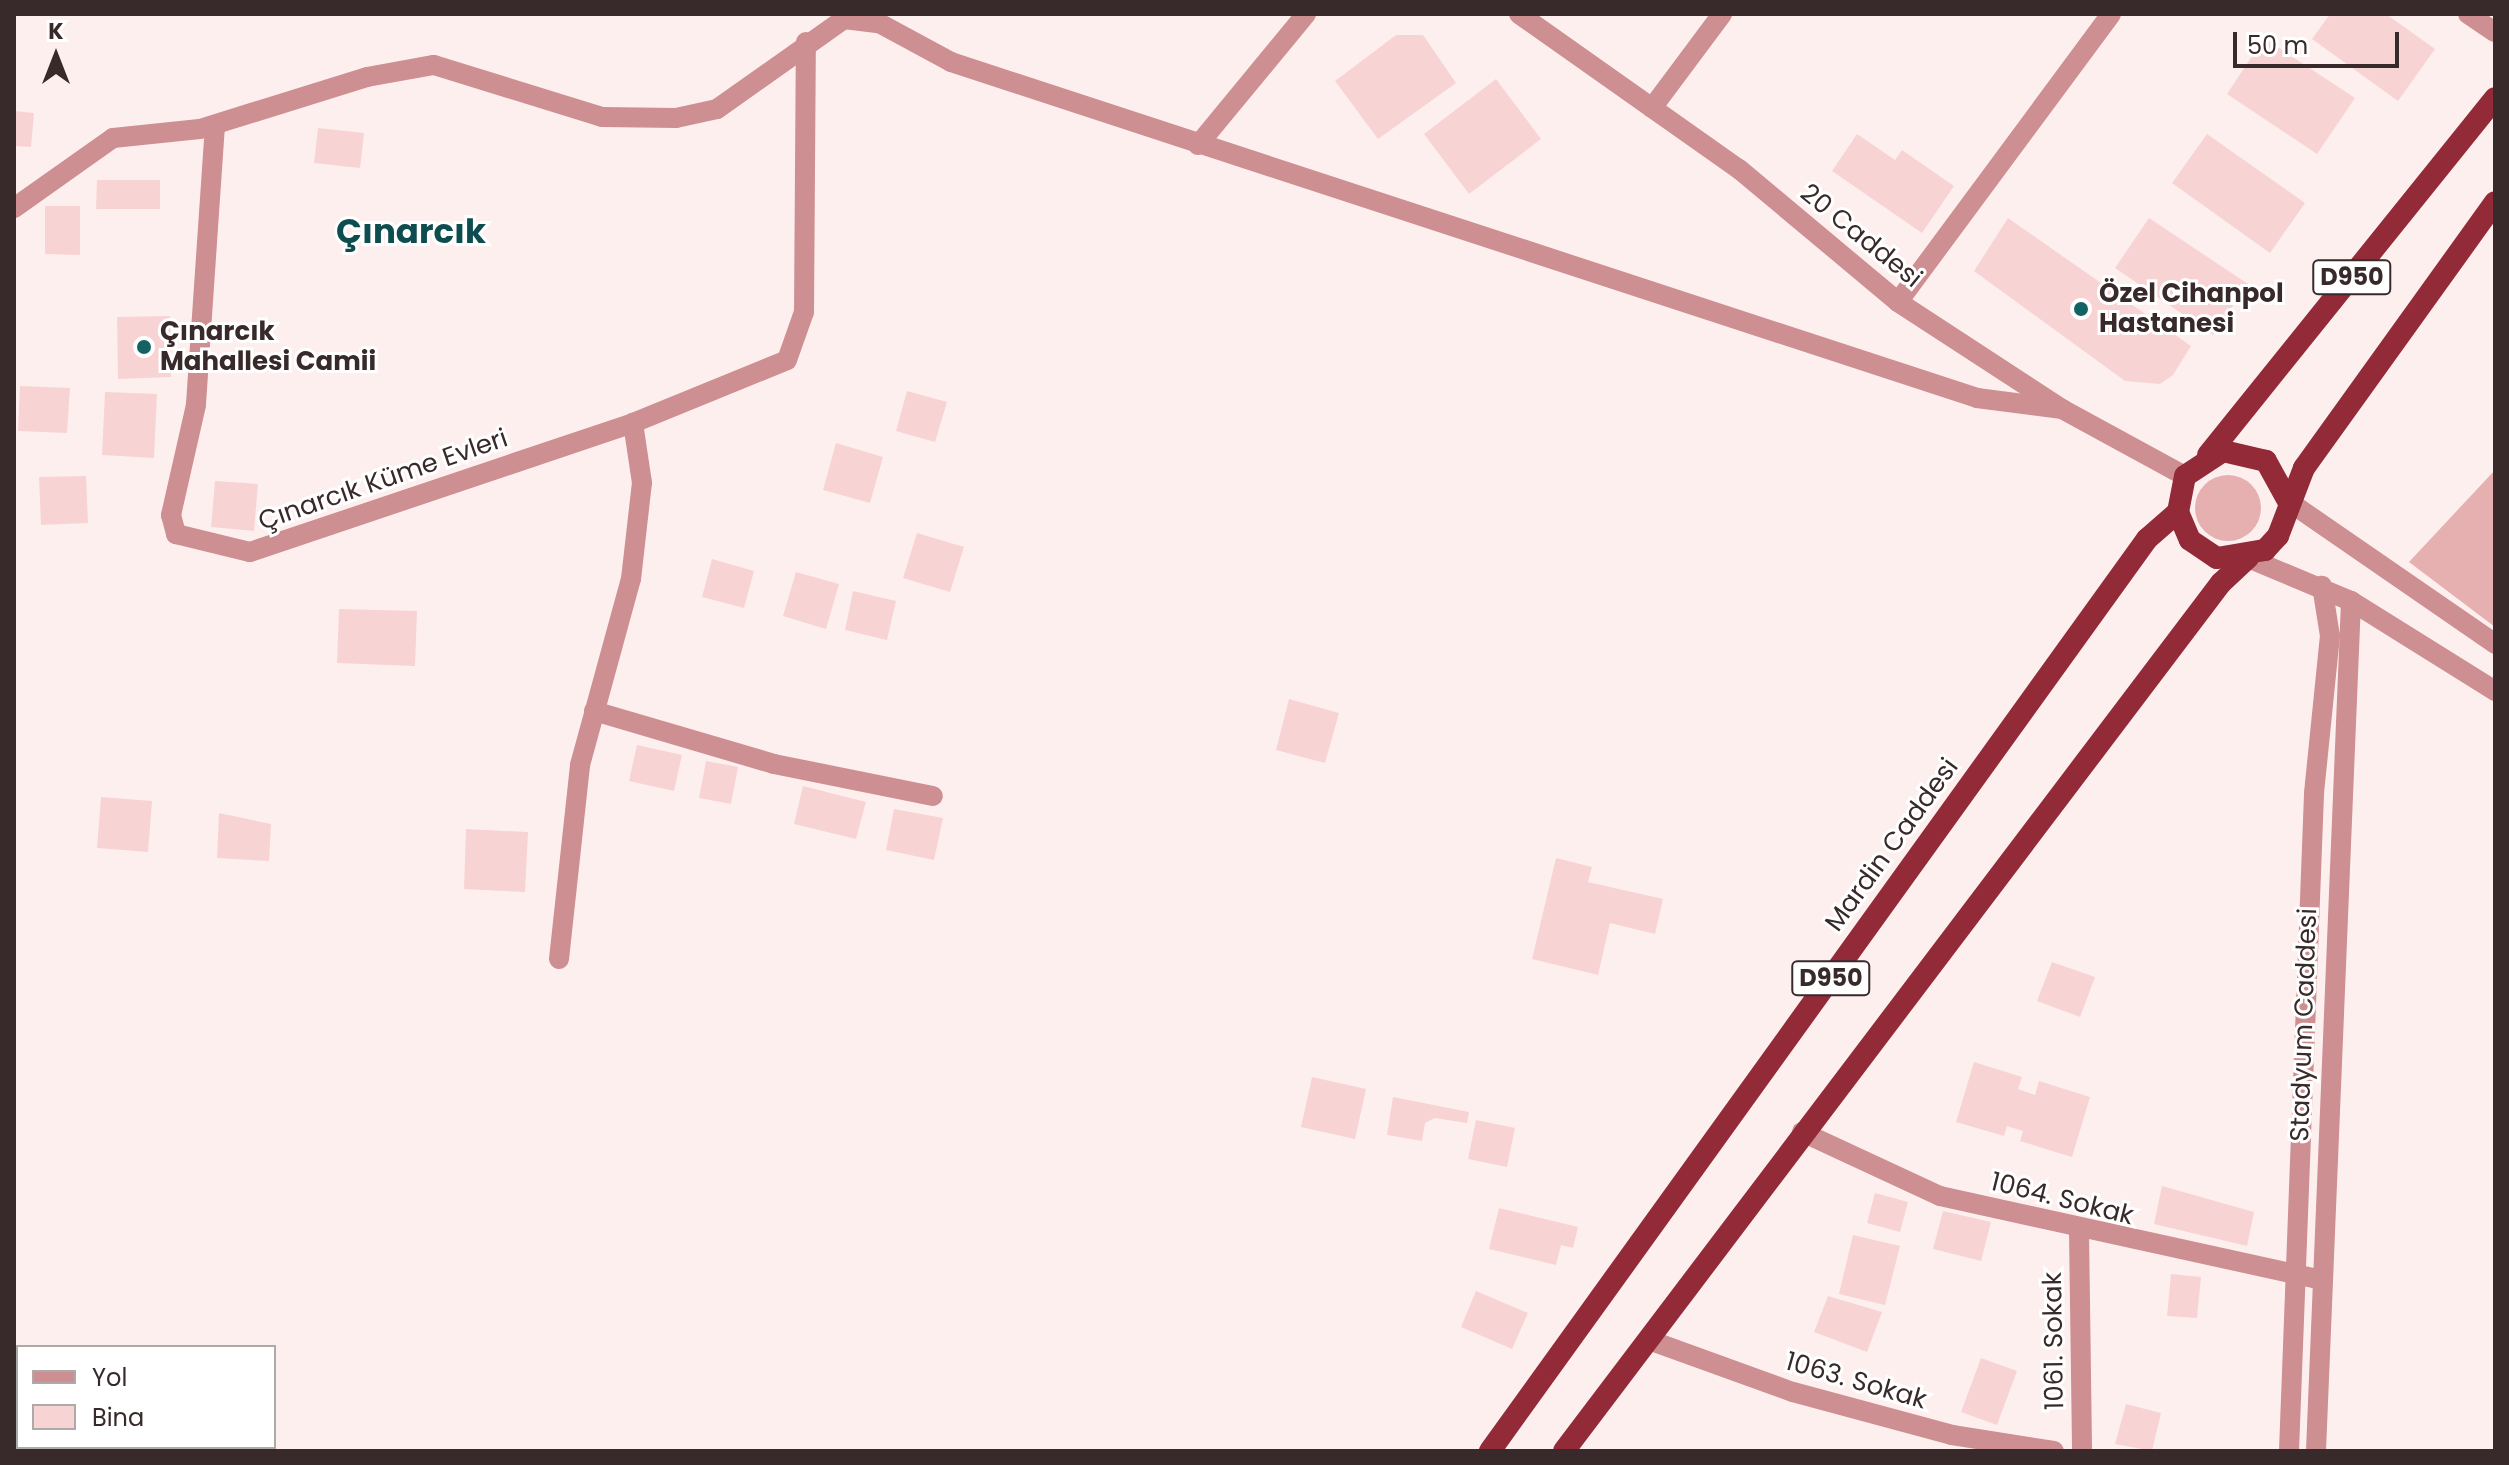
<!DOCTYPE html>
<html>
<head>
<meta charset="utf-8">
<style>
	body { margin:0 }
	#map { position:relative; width:2509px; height:1465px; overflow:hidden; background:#feefef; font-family:Poppins,sans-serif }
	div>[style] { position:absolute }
	.green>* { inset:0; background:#e6afb0 }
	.round { border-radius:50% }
	.building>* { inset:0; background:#f8d3d3 }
	.minor>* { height:20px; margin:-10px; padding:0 10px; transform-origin:10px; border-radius:10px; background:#cd8f91 }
	.tertiary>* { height:20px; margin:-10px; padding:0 10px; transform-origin:10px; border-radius:10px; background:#cd8f91 }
	.trunk>* { height:22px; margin:-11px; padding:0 11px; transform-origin:11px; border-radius:11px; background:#922a38 }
	.dots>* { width:22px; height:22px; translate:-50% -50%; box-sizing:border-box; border:4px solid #fff; border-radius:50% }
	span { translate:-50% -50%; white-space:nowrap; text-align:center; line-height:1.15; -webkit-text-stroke:6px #fff; paint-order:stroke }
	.shield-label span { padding:2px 6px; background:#fff; border:2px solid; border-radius:6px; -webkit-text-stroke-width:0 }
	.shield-label { font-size:24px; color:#382a2a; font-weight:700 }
	.street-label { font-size:26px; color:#382a2a }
	.poi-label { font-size:26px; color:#382a2a; font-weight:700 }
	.left { translate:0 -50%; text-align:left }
	.district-label { font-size:34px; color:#0e4d4f; font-weight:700 }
	.frame { position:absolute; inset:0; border:16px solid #382a2a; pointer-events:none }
	.legend { position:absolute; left:16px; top:1345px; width:260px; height:104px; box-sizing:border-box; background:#fff; border:2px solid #afaaaa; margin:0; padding:10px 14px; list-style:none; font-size:24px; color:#382a2a }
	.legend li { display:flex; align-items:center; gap:16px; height:40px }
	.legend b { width:40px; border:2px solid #afaaaa }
	.north { position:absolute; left:16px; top:16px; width:80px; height:80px; -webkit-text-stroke:6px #fff; paint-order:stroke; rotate:0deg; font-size:22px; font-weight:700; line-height:32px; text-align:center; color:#382a2a }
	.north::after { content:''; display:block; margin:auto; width:28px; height:36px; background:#382a2a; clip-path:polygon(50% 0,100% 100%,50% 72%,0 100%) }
	.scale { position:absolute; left:2233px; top:32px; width:166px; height:36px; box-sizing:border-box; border:4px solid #382a2a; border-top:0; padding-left:10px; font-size:24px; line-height:28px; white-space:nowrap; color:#382a2a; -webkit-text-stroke:6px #fff; paint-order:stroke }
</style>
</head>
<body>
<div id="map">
	<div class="green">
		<i style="clip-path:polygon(2495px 470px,2495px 627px,2409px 562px)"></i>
		<i class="round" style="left:2195px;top:475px;width:66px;height:66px"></i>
	</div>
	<div class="building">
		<i style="clip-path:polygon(2330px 14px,2386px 14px,2435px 49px,2398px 101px,2312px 39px)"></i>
		<i style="clip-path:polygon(1396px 35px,1423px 35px,1456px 83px,1378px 139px,1335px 81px)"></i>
		<i style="clip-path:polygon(2264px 38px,2355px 98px,2317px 154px,2227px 94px)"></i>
		<i style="clip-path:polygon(1496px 79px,1541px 139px,1469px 194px,1424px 134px)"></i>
		<i style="clip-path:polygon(14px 111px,34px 113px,31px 147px,14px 146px)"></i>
		<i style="clip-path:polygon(318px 128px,364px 133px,360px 168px,314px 163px)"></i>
		<i style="clip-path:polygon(1857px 134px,1895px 160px,1902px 150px,1954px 186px,1922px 233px,1832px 171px)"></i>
		<i style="clip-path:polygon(2207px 134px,2305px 203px,2270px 253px,2172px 183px)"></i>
		<i style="clip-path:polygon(97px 180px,160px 180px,160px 209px,96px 209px)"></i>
		<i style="clip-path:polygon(45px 206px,80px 206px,80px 255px,45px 254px)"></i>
		<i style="clip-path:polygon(2008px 218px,2191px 346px,2173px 375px,2160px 384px,2125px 381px,1974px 271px)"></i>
		<i style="clip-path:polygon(2149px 218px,2248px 284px,2213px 335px,2115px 268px)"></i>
		<i style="clip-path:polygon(170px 316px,171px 377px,118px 379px,117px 317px)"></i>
		<i style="clip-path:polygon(20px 386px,70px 388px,67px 433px,18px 431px)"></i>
		<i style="clip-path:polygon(907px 391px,947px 402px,935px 442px,896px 431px)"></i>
		<i style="clip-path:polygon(105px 392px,157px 394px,154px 458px,102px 455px)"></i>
		<i style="clip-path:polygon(836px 443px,883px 457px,870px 503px,823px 490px)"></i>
		<i style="clip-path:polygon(86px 476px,88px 523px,41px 525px,39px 477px)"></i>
		<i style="clip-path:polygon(215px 481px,258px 484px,254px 531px,211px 527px)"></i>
		<i style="clip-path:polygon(917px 533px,964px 547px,950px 592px,903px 578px)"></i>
		<i style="clip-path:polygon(712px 559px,754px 571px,744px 608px,702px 597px)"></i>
		<i style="clip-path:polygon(796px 572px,839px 584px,826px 629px,783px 616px)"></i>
		<i style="clip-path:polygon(853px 591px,896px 601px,887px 640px,845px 630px)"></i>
		<i style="clip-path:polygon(339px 609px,417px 611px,415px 666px,337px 663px)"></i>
		<i style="clip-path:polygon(1289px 699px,1339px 713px,1325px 763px,1276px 750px)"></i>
		<i style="clip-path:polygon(637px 745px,682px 755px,674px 791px,629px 781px)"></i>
		<i style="clip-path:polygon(706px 761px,738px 767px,731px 804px,699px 798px)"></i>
		<i style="clip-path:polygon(803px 786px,866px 802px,856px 839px,794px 824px)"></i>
		<i style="clip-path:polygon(101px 797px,152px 801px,148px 852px,97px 848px)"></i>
		<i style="clip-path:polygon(894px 809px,943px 818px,934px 860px,886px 850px)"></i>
		<i style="clip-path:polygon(219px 813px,271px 824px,269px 861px,217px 858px)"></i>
		<i style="clip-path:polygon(466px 829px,528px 832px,525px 892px,464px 889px)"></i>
		<i style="clip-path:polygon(1556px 858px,1592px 867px,1588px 882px,1663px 899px,1655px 934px,1610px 923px,1598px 975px,1532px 959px)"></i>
		<i style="clip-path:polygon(2052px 962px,2095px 977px,2080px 1017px,2037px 1001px)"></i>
		<i style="clip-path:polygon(1974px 1062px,2022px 1077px,2018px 1089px,2035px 1095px,2039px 1081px,2090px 1097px,2072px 1157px,2020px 1141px,2023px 1131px,2007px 1126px,2004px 1136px,1956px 1122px)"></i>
		<i style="clip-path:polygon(1312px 1077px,1366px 1089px,1355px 1139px,1301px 1127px)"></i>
		<i style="clip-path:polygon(1393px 1097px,1469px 1112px,1467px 1123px,1435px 1118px,1425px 1123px,1422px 1141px,1387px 1135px)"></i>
		<i style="clip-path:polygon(1476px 1120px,1515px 1128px,1507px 1167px,1468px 1159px)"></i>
		<i style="clip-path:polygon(2162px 1186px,2254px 1212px,2247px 1246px,2154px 1224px)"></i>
		<i style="clip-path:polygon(1875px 1193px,1908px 1202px,1900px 1232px,1867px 1223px)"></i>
		<i style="clip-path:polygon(1499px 1208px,1578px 1227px,1573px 1248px,1561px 1245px,1556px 1265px,1489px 1249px)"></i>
		<i style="clip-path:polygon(1943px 1211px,1991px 1222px,1981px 1261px,1933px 1249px)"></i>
		<i style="clip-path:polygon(1853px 1235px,1900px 1246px,1885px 1305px,1839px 1294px)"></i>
		<i style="clip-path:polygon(2171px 1274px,2201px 1277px,2197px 1318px,2167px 1316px)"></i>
		<i style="clip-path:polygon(1476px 1291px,1528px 1313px,1512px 1349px,1461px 1327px)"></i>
		<i style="clip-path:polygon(1828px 1296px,1882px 1312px,1867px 1352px,1814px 1332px)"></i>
		<i style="clip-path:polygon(1981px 1358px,2017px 1371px,1997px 1425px,1961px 1412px)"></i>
		<i style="clip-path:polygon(2126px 1404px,2161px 1413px,2152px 1451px,2115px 1444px)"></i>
	</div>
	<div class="minor">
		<i style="left:2468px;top:14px;width:32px;rotate:34deg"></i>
		<i style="left:1652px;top:108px;width:117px;rotate:-53.3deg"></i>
		<i style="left:215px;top:125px;width:281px;rotate:93.9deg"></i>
		<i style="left:196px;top:405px;width:113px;rotate:102.8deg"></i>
		<i style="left:171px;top:515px;width:20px;rotate:75deg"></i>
		<i style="left:176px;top:534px;width:76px;rotate:13.7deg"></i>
		<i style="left:250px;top:552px;width:404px;rotate:-18.6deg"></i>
		<i style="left:633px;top:423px;width:166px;rotate:-22.2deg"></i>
		<i style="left:787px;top:360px;width:51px;rotate:-70.5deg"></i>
		<i style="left:804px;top:312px;width:270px;rotate:-89.6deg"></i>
		<i style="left:1898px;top:302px;width:358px;rotate:-53.5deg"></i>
		<i style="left:594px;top:711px;width:188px;rotate:16.4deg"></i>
		<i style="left:774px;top:764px;width:162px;rotate:11.4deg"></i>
		<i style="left:559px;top:959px;width:195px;rotate:-83.8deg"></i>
		<i style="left:580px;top:765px;width:193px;rotate:-74.7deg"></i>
		<i style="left:631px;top:579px;width:97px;rotate:-83.5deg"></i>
		<i style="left:642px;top:483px;width:61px;rotate:-98.5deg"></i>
		<i style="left:1802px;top:1132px;width:152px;rotate:24.9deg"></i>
		<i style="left:1940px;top:1196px;width:390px;rotate:12.4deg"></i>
		<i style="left:2079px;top:1231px;width:220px;rotate:89.2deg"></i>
		<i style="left:1649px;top:1340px;width:153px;rotate:19.9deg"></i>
		<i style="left:1793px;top:1392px;width:165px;rotate:15.1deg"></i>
		<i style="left:1952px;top:1435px;width:103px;rotate:8.9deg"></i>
	</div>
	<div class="tertiary">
		<i style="left:1519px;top:14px;width:269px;rotate:35.2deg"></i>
		<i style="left:1739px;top:169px;width:207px;rotate:39.9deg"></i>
		<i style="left:1898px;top:302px;width:196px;rotate:33.1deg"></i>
		<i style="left:2062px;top:409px;width:140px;rotate:28.6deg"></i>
		<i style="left:1198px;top:145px;width:170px;rotate:-50.5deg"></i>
		<i style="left:14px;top:208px;width:121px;rotate:-35.3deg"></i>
		<i style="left:113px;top:138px;width:87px;rotate:-5.9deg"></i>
		<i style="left:200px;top:129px;width:175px;rotate:-17.3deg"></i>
		<i style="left:367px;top:77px;width:68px;rotate:-10.2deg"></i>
		<i style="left:434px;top:65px;width:176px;rotate:17.2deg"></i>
		<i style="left:602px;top:117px;width:74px;rotate:0.8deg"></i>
		<i style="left:676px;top:118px;width:42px;rotate:-12.4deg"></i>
		<i style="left:717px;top:109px;width:156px;rotate:-35.3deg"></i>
		<i style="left:844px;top:19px;width:35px;rotate:7deg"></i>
		<i style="left:879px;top:23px;width:82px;rotate:28.4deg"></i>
		<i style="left:951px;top:62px;width:1080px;rotate:18.13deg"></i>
		<i style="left:1977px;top:398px;width:86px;rotate:7.4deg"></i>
		<i style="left:2288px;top:501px;width:252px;rotate:34.6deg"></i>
		<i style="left:2248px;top:558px;width:112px;rotate:22.7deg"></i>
		<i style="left:2351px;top:601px;width:170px;rotate:32deg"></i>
		<i style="left:2289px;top:1451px;width:658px;rotate:-87.82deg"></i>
		<i style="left:2314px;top:793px;width:158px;rotate:-84.2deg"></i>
		<i style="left:2330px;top:636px;width:51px;rotate:-99.1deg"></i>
		<i style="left:2316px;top:1451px;width:851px;rotate:-87.64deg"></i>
	</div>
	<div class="trunk">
		<i style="left:2208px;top:455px;width:458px;rotate:-51.2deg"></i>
		<i style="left:2288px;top:501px;width:46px;rotate:-118.8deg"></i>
		<i style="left:2266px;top:461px;width:44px;rotate:-166.9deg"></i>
		<i style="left:2223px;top:451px;width:45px;rotate:146.7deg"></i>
		<i style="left:2185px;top:476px;width:37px;rotate:101deg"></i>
		<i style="left:2178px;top:512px;width:30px;rotate:67deg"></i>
		<i style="left:2190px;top:540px;width:32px;rotate:34deg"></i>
		<i style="left:2217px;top:558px;width:49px;rotate:-9.5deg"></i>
		<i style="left:2265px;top:550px;width:19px;rotate:-47deg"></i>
		<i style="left:2278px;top:536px;width:73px;rotate:-69.1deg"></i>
		<i style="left:2304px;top:468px;width:327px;rotate:-54.3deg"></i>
		<i style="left:1490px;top:1451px;width:1124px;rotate:-54.23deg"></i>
		<i style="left:2147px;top:539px;width:41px;rotate:-41.1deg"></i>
		<i style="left:1564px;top:1451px;width:1089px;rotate:-52.88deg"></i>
		<i style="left:2221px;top:583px;width:37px;rotate:-43deg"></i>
	</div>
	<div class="dots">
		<i style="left:2081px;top:309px;background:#136365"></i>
		<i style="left:144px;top:347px;background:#136365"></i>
	</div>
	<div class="shield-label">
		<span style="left:2352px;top:277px">D950</span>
		<span style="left:1831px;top:978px">D950</span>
	</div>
	<div class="street-label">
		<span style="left:1861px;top:236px;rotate:39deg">20 Caddesi</span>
		<span style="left:383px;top:480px;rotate:-19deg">Çınarcık Küme Evleri</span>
		<span style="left:1892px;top:845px;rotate:-54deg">Mardin Caddesi</span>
		<span style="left:2304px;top:1025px;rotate:-88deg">Stadyum Caddesi</span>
		<span style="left:2062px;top:1199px;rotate:14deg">1064. Sokak</span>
		<span style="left:2054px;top:1341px;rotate:-91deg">1061. Sokak</span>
		<span style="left:1856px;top:1381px;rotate:16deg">1063. Sokak</span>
	</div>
	<div class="poi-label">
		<span class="left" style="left:2099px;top:309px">Özel Cihanpol<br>Hastanesi</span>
		<span class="left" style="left:160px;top:347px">Çınarcık<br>Mahallesi Camii</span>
	</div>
	<div class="district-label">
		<span style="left:411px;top:232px">Çınarcık</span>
	</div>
	<div class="frame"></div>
	<ul class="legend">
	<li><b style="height:10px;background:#cd8f91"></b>Yol</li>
	<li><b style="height:22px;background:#f8d3d3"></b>Bina</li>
	</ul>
	<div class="north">K</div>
	<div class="scale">50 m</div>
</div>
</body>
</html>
